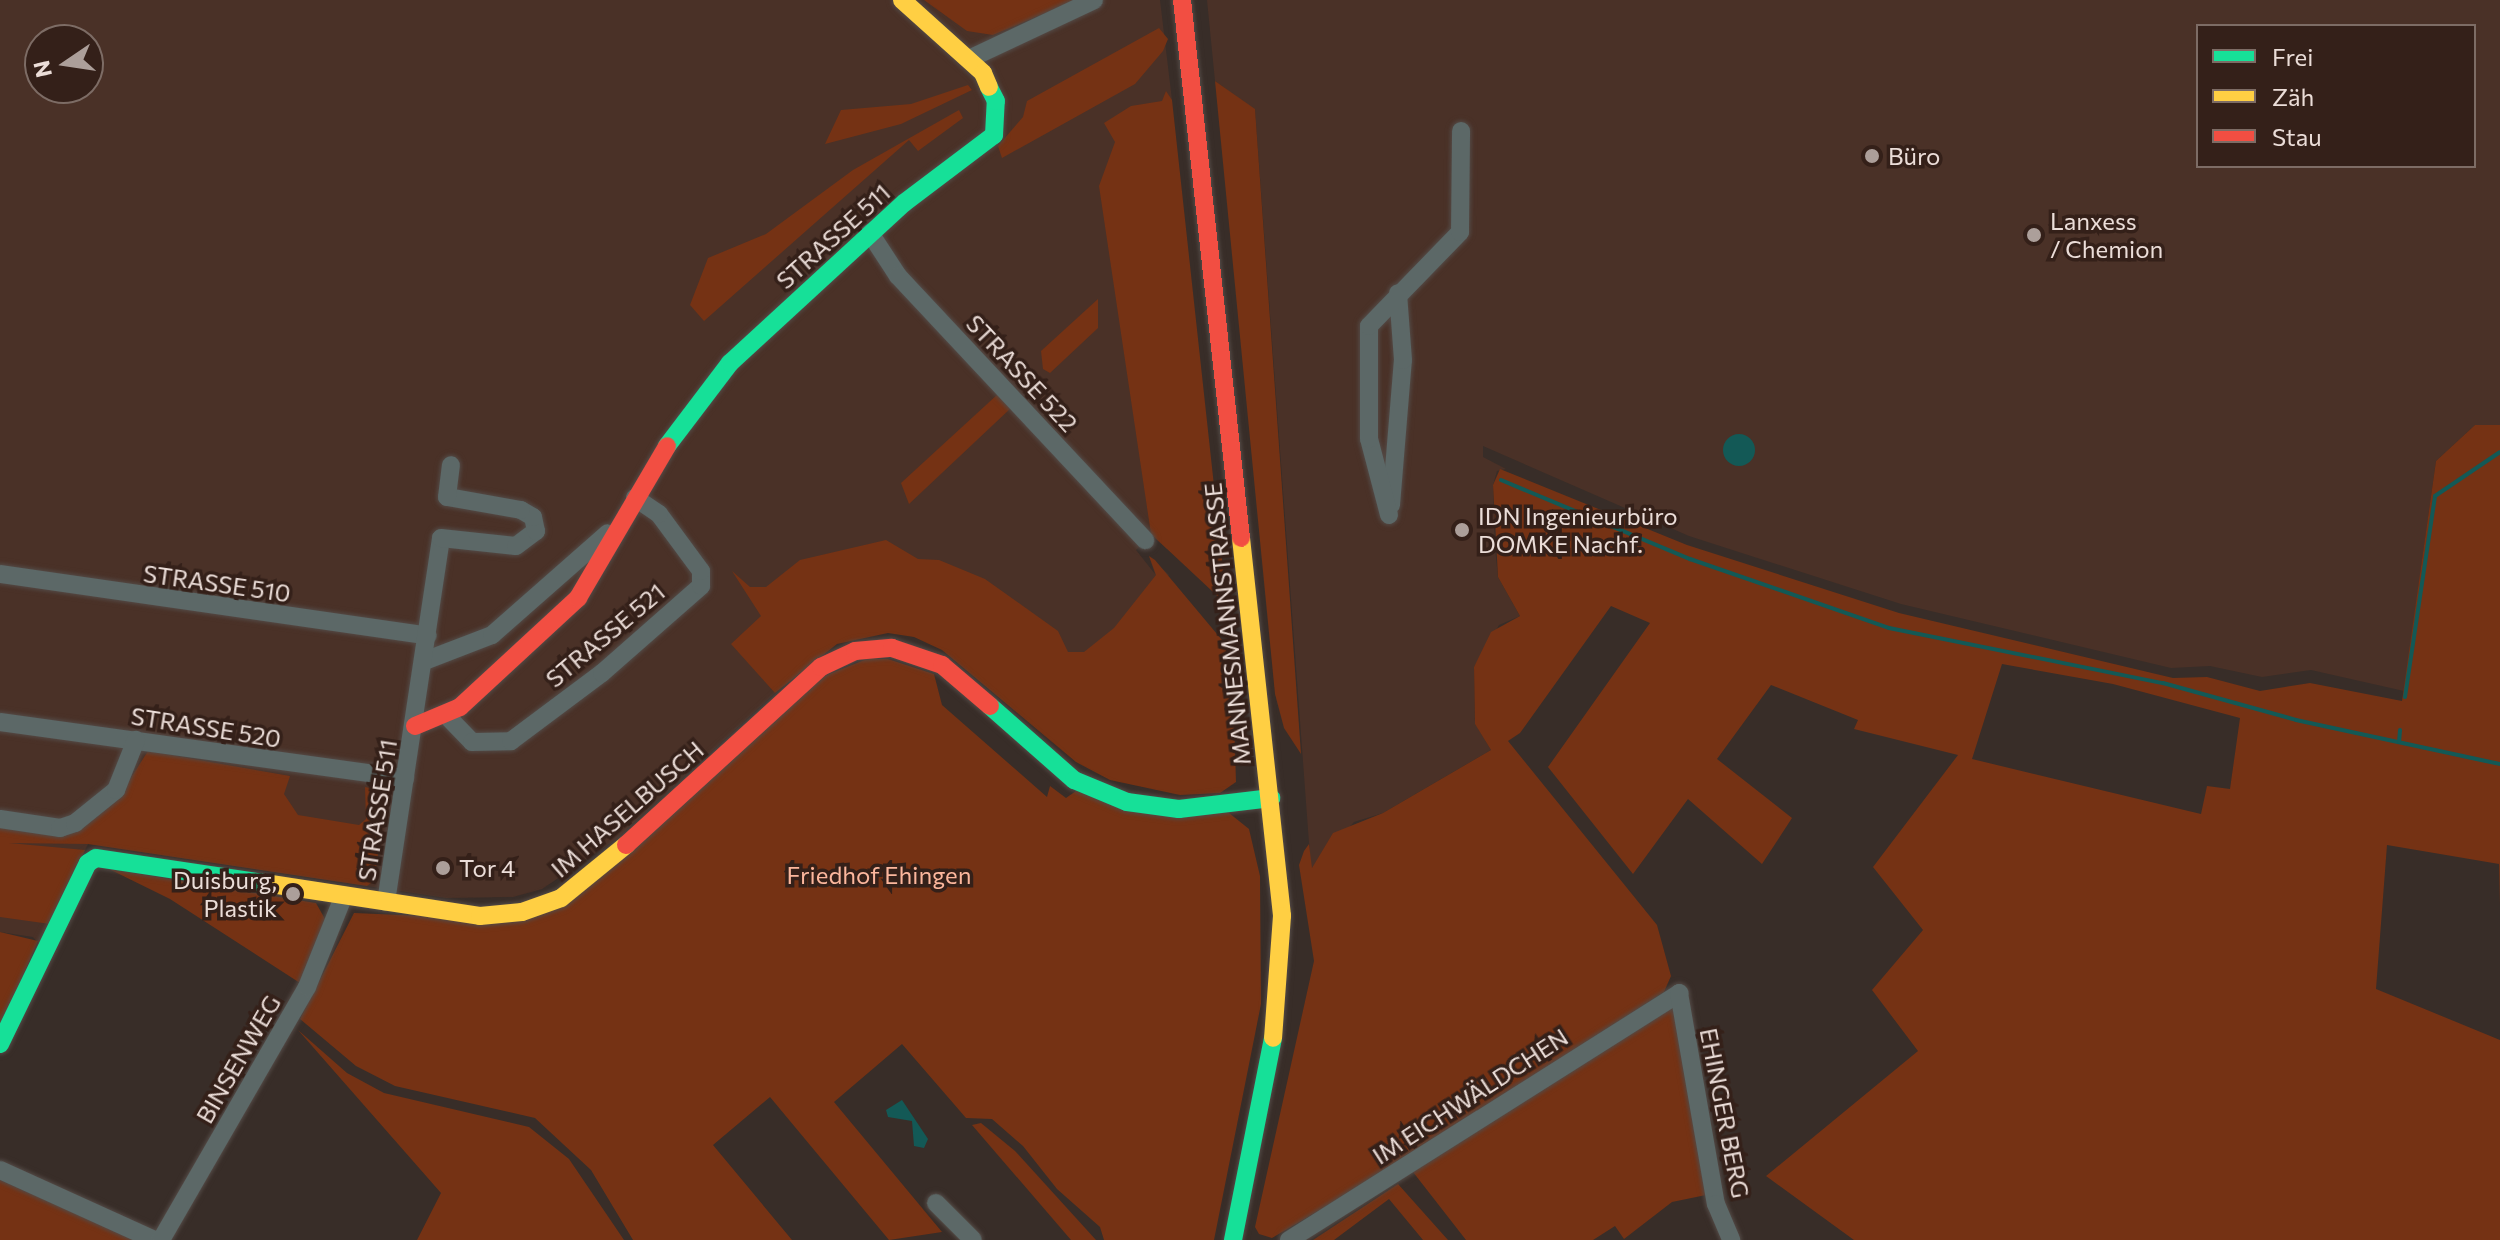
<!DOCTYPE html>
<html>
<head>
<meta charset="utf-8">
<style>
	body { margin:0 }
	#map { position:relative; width:2500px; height:1240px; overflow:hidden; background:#382d28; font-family:Commissioner,sans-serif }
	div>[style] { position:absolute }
	.built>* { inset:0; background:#4a3127 }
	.green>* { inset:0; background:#753214 }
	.water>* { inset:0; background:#135956 }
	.round { border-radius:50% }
	.stream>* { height:4px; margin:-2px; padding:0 2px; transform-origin:2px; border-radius:2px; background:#135956 }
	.roads { filter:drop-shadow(0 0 2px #534a46) drop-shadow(0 0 2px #534a46) }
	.street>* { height:18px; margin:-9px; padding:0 9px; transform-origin:9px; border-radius:9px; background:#5c6867 }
	.fast>* { height:18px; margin:-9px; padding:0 9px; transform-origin:9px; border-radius:9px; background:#16e098 }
	.slow>* { height:18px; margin:-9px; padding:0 9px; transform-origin:9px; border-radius:9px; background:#ffcf43 }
	.jam>* { height:18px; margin:-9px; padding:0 9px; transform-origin:9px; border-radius:9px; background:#f24e42 }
	.dots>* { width:22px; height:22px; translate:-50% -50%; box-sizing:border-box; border:4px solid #342019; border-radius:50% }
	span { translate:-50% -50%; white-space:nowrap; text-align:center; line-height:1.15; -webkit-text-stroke:7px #342019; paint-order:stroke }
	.poi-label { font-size:24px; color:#ebddd8 }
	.left { translate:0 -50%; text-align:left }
	.right { translate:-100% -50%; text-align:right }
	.street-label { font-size:24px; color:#ebddd8 }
	.park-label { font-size:24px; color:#fcb79d }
	.legend { position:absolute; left:2196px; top:24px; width:280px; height:144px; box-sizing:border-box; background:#342019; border:2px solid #7d6c65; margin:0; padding:10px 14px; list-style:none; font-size:24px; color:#ebddd8 }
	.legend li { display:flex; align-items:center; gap:16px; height:40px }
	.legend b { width:40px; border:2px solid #7d6c65 }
	.north { position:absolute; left:24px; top:24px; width:80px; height:80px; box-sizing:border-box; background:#342019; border:2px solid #7d6c65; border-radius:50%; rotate:257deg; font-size:22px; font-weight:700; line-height:32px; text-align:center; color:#ebddd8 }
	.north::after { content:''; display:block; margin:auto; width:28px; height:36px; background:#ac9f9a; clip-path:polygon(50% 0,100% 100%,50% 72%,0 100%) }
</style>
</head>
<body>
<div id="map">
	<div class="built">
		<i style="clip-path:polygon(evenodd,0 0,1160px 0,1172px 100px,1158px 453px,1167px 549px,1151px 535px,1136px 550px,1155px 574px,1149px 556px,1169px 575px,1077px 686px,860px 569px,775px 693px,615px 840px,542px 889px,513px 897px,446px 898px,88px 844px,41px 946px,33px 937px,0 932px,0 0,40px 40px,88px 40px,88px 88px,40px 88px,40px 40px)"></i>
		<i style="clip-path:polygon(evenodd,1207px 0,2500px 0,2500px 425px,2475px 425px,2436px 461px,2404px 691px,2311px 670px,2262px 677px,2210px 666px,2171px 668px,1901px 604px,1689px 536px,1483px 446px,1483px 457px,1506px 469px,1497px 471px,1493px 485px,1495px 548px,1498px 577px,1520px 616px,1499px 625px,1474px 667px,1475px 723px,1491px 750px,1383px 813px,1354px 822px,1311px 870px,1255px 110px,1215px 81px,1207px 0,2198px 26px,2474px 26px,2474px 166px,2198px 166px,2198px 26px)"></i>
	</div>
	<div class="green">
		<i style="clip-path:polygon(924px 0,1076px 0,993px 35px,967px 31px)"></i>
		<i style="clip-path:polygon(1159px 28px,1168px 39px,1163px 51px,1135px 84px,1002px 158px,998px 146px,1023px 117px,1027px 101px)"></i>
		<i style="clip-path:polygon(1215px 81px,1255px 109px,1301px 754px,1284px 728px,1275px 694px)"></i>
		<i style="clip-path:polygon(968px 85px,972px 90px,901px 124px,825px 144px,841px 110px,911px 104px)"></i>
		<i style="clip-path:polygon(1166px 91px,1172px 100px,1227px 605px,1151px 534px,1099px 186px,1115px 142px,1104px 123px,1131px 106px,1162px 101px)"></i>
		<i style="clip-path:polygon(959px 110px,963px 118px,918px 151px,909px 140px,704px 321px,690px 305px,708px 258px,766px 234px,853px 170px)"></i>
		<i style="clip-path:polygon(1098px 299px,1098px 328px,1050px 373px,1043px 369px,1041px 351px)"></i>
		<i style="clip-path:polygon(998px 394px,1011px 408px,909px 504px,901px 483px)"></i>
		<i style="clip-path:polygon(evenodd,2475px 425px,2500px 425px,2500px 905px,2499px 864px,2387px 845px,2376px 989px,2500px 1040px,2500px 1240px,1854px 1240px,1766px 1176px,1918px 1051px,1872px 990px,1923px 930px,1873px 867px,1958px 755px,1854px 729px,1858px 720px,1771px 685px,1717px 759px,1792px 818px,1762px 864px,1688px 799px,1633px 874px,1548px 767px,1650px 623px,1611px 606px,1520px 733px,1508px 741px,1657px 925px,1671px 976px,1664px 992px,1388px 1170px,1272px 1238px,1259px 1234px,1255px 1227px,1314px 961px,1299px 865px,1304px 851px,1309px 844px,1312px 868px,1333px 833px,1383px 813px,1491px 750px,1475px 724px,1474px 667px,1491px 632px,1520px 616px,1498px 577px,1493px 485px,1500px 469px,1687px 545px,1899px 613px,2173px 678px,2207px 677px,2260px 691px,2310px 683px,2402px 701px,2436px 461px,2475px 425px,2002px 664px,2113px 684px,2240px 718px,2230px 789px,2207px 786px,2201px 814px,1972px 759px,2002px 664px)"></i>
		<i style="clip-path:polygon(886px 540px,918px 559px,939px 560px,985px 579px,1058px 631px,1068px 652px,1084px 652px,1114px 628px,1156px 575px,1149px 556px,1155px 560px,1232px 652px,1236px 782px,1220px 793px,1180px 795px,1110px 780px,1076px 762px,942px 650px,914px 637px,888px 633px,837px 644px,775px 693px,731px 644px,761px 616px,732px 571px,750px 587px,766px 587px,800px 560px)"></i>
		<i style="clip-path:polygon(867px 659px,888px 659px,934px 674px,942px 705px,1047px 797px,1050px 786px,1066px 798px,1076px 791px,1229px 813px,1249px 829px,1260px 876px,1261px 1004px,1214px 1240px,1104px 1240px,1100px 1227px,1057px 1189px,1023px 1146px,992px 1119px,966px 1118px,902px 1044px,834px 1102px,942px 1232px,889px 1240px,770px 1097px,713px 1145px,792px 1240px,633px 1240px,591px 1170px,535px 1118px,395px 1086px,356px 1066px,300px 1019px,354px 913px,519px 920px,824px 676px)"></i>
		<i style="clip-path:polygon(148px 751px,290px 776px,284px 794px,298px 815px,359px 825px,366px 819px,365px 787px,374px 789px,371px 806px,380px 807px,382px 797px,386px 800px,384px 813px,377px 815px,383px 821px,374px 881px,367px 886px,88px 844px,9px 843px,85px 850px,50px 924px,0 917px,0 823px,60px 832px,127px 784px)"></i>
		<i style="clip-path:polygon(109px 869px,316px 903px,325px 919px,300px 983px,170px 899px)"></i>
		<i style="clip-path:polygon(0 932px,38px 941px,0 1028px)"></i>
		<i style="clip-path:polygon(1676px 1005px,1706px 1195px,1672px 1202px,1624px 1239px,1615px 1226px,1593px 1240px,1466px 1240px,1413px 1172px)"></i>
		<i style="clip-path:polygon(298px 1030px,347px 1073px,384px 1093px,529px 1127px,569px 1159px,624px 1240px,417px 1240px,441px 1193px)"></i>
		<i style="clip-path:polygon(981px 1123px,1015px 1151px,1096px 1240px,1071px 1240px,972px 1125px)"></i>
		<i style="clip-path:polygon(0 1180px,135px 1240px,0 1240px)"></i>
		<i style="clip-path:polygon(1398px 1184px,1448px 1240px,1423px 1240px,1389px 1199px,1334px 1240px,1313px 1240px)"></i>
	</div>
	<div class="water">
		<i class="round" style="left:1723px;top:434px;width:32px;height:32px"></i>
		<i style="clip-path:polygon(902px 1100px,928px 1139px,924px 1148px,914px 1146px,912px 1121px,888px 1117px,886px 1110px)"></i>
	</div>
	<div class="stream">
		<i style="left:1501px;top:480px;width:205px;rotate:22.7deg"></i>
		<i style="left:1690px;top:559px;width:211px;rotate:19.1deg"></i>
		<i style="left:1889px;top:628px;width:279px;rotate:11.4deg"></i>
		<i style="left:2163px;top:683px;width:138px;rotate:15.5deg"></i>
		<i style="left:2296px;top:720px;width:209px;rotate:12.2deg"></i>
		<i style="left:2405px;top:697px;width:203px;rotate:-81.5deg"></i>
		<i style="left:2435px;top:496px;width:78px;rotate:-34.1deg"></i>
		<i style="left:2399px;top:742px;width:12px;rotate:-85deg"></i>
	</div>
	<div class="roads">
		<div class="street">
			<i style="left:971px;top:58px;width:136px;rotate:-25.2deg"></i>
			<i style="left:870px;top:233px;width:51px;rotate:56.9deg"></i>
			<i style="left:898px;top:276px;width:362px;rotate:46.9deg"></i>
			<i style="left:1391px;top:505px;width:145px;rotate:-85.3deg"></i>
			<i style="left:1403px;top:360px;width:67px;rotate:-94.3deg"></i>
			<i style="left:1389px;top:515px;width:79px;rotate:-104.7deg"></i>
			<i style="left:1369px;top:439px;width:113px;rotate:-90deg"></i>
			<i style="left:1369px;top:326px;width:131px;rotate:-45.9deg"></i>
			<i style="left:1460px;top:232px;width:101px;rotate:-89.4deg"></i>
			<i style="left:0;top:574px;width:432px;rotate:8.2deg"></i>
			<i style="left:427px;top:660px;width:70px;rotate:-21deg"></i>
			<i style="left:492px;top:635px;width:154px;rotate:-41.3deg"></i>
			<i style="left:445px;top:714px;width:39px;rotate:46deg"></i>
			<i style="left:472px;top:742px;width:39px;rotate:-1deg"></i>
			<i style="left:511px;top:741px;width:114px;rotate:-36.8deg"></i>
			<i style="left:602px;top:673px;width:132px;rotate:-41.3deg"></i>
			<i style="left:701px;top:586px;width:15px;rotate:-90deg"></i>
			<i style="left:701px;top:571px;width:71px;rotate:-126.4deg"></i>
			<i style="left:659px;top:514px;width:29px;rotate:-146deg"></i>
			<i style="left:0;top:722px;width:409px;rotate:7.9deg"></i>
			<i style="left:0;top:819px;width:61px;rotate:8.5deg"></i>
			<i style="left:60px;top:828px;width:16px;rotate:-18deg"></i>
			<i style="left:75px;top:823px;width:53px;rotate:-38.8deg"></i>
			<i style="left:116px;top:790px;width:54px;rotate:-68.2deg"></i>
			<i style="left:386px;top:902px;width:368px;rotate:-81.4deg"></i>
			<i style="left:441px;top:538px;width:75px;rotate:6.1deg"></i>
			<i style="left:516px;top:546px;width:25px;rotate:-37deg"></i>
			<i style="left:536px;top:531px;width:14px;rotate:-102deg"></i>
			<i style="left:533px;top:517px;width:14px;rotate:-150deg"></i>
			<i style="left:521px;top:510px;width:75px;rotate:-170deg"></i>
			<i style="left:447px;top:497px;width:32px;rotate:-83deg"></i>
			<i style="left:0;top:1170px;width:169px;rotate:24.4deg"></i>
			<i style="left:936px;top:1203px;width:52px;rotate:45deg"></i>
			<i style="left:161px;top:1240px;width:292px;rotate:-60deg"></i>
			<i style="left:307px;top:987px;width:99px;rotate:-68.1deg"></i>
			<i style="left:1289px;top:1240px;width:462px;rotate:-32.3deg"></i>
			<i style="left:1679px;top:993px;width:214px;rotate:80.1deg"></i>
			<i style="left:1716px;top:1204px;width:39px;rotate:67deg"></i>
		</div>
		<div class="fast">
			<i style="left:667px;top:446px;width:104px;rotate:-52.8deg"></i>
			<i style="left:730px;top:363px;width:236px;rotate:-42.6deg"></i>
			<i style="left:904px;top:203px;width:113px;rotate:-37.1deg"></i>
			<i style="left:994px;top:135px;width:34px;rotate:-87deg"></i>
			<i style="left:996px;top:101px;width:16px;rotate:-117deg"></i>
			<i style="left:990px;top:706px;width:112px;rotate:41.4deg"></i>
			<i style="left:1074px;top:780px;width:57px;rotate:22.5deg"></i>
			<i style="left:1127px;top:802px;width:52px;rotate:7.7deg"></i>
			<i style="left:1179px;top:809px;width:93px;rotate:-6.8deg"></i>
			<i style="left:0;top:1044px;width:201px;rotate:-64.1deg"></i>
			<i style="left:88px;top:863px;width:9px;rotate:-32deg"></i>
			<i style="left:96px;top:858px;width:177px;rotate:8.5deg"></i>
			<i style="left:1233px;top:1240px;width:206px;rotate:-78.8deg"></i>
		</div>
		<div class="slow">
			<i style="left:902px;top:0;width:109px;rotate:42deg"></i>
			<i style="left:983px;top:73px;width:15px;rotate:67deg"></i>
			<i style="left:1241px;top:538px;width:380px;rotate:83.8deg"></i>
			<i style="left:1282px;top:916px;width:122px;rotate:94.2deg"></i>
			<i style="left:271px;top:884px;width:211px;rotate:8.7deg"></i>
			<i style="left:480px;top:916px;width:42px;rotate:-5.4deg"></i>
			<i style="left:522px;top:912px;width:41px;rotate:-19.7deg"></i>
			<i style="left:561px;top:898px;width:84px;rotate:-39.2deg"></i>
		</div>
		<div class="jam">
			<i style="left:1182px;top:0;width:541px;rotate:83.74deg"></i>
			<i style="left:415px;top:726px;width:49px;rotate:-22.9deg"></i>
			<i style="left:460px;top:707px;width:161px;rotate:-42.7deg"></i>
			<i style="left:578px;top:598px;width:176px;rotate:-59.6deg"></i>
			<i style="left:626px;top:845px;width:264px;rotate:-42.4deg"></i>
			<i style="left:821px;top:667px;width:38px;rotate:-25deg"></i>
			<i style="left:855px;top:651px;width:37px;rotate:-5deg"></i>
			<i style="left:892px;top:648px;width:53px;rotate:18.8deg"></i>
			<i style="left:942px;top:665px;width:63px;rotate:40.5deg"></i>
		</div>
	</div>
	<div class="dots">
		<i style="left:1872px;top:156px;background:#ac9f9a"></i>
		<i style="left:2034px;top:235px;background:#ac9f9a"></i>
		<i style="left:1462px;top:530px;background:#ac9f9a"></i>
		<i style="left:443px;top:868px;background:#ac9f9a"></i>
		<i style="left:293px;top:894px;background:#ac9f9a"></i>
	</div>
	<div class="poi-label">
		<span class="left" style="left:1888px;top:156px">Büro</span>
		<span class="left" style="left:2050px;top:235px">Lanxess<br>/ Chemion</span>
		<span class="left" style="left:1478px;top:530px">IDN Ingenieurbüro<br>DOMKE Nachf.</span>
		<span class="left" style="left:459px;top:868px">Tor 4</span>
		<span class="right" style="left:277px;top:894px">Duisburg,<br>Plastik</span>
	</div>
	<div class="street-label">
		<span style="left:833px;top:236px;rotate:-42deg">STRASSE 511</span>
		<span style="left:1022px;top:373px;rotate:47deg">STRASSE 522</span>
		<span style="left:217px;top:583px;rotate:8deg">STRASSE 510</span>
		<span style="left:1227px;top:624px;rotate:-96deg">MANNESMANNSTRASSE</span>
		<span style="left:605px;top:635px;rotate:-40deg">STRASSE 521</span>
		<span style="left:206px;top:727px;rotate:9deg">STRASSE 520</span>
		<span style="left:627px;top:809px;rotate:-41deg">IM HASELBUSCH</span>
		<span style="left:377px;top:810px;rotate:-81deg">STRASSE 511</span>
		<span style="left:238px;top:1059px;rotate:-60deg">BINSENWEG</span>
		<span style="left:1470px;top:1096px;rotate:-33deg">IM EICHWÄLDCHEN</span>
		<span style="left:1725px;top:1113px;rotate:79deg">EHINGER BERG</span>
	</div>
	<div class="park-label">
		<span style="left:879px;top:875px">Friedhof Ehingen</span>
	</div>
	<ul class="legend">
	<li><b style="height:10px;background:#16e098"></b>Frei</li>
	<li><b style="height:10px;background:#ffcf43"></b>Zäh</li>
	<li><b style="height:10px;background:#f24e42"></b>Stau</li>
	</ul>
	<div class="north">N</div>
</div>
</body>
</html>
